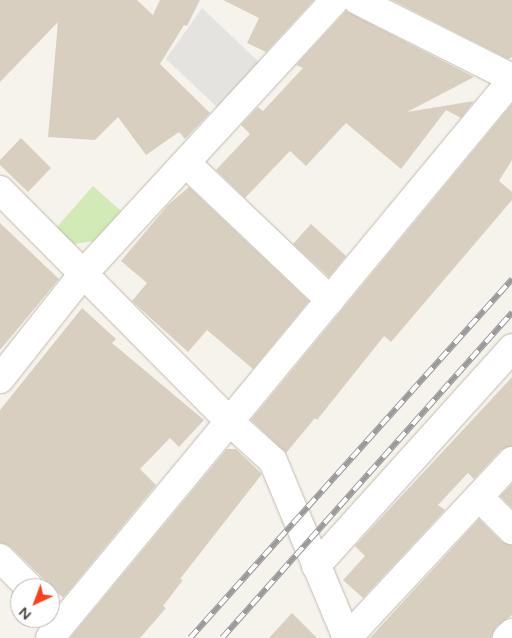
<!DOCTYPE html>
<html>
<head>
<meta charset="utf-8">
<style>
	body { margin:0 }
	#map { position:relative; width:512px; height:638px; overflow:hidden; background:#f6f3ec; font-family:"Varela Round",sans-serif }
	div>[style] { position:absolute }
	.green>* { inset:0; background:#d2eab5 }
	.parking>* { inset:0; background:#e5e3e0 }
	.building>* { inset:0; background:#d8cfc1 }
	.roads { filter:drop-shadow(0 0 1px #c2bbae) drop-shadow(0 0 1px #c2bbae) }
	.minor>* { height:28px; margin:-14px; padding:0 14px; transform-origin:14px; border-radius:14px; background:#fff }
	.rail>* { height:5.5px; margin-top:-2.75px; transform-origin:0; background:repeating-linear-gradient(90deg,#fff 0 11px,#9a9a9a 0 22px); box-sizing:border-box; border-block:1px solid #9a9a9a }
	span { translate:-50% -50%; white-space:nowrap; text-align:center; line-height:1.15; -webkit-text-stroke:4px #fff; paint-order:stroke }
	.north { position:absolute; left:10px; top:578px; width:50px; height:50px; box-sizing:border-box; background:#fff; border:1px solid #b7b4b0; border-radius:50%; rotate:223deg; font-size:14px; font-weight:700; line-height:20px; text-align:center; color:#4b4439 }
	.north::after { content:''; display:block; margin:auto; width:18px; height:22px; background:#fc3f1d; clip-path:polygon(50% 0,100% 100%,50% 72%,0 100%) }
</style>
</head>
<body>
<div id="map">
	<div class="green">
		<i style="clip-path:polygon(93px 186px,121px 211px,94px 241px,74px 244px,56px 228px)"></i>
	</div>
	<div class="parking">
		<i style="clip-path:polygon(202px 8px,259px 62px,217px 107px,166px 59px)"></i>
	</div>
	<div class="building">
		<i style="clip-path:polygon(0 0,137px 0,153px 15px,160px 0,200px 0,187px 26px,184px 25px,160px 64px,210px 113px,185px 139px,179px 132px,146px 155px,118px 117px,95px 140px,48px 137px,58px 22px,0 82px)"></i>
		<i style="clip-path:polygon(223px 0,314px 0,266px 52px,247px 43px,259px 18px)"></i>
		<i style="clip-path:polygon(392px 0,512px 0,512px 57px,508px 59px)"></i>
		<i style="clip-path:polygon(346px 11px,474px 77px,407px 112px,474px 101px,461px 118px,446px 110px,401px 169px,346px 123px,306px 166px,290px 151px,245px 198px,216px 170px,250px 134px,241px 125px,258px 107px,263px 111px,303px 68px,296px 65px)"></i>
		<i style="clip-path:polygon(512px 104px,512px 160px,499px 181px,512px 192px,512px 200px,391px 342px,384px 336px,317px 420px,315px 418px,286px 453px,251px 420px)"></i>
		<i style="clip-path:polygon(21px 138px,51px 168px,28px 192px,0 165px,0 160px)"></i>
		<i style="clip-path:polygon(189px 187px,309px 301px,253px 369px,207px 330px,188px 352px,132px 301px,147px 283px,121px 261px,168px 205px)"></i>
		<i style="clip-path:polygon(0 223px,59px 279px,0 350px)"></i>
		<i style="clip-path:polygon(311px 224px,346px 256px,329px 277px,293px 244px)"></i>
		<i style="clip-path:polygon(82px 308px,116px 339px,112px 343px,204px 420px,179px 447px,170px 438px,140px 469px,156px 485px,63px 598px,11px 547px,0 543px,0 410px)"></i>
		<i style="clip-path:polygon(512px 377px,512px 446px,501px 450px,474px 479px,468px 473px,438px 505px,445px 510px,363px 598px,343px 580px,365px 556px,355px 546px)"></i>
		<i style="clip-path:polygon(227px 449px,236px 449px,262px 474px,180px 579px,183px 580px,163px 606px,166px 608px,140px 638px,70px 638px)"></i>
		<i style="clip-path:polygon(512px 484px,512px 508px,500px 496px)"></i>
		<i style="clip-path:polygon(479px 519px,501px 541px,512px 545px,512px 615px,496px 627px,491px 638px,370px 638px)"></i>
		<i style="clip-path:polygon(292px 613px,317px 638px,269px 638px)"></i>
	</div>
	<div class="roads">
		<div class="minor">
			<i style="left:357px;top:0;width:174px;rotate:26.7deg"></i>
			<i style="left:186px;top:163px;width:199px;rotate:43.6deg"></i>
			<i style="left:0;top:190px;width:327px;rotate:45.2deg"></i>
			<i style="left:230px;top:422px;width:58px;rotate:42.2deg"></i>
			<i style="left:273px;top:461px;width:192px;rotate:67.3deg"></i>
			<i style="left:0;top:379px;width:134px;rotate:-51.7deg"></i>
			<i style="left:83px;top:274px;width:372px;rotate:-47.4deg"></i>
			<i style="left:479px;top:497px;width:47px;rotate:45deg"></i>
			<i style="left:0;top:558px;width:42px;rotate:45deg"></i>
			<i style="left:316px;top:566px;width:293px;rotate:-48deg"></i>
			<i style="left:50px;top:638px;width:724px;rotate:-50.38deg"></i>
			<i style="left:347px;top:638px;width:242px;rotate:-47deg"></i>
			<i style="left:507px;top:638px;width:7px;rotate:-45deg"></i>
		</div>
	</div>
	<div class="rail">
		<i style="left:190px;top:638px;width:482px;rotate:-48.1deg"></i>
		<i style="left:222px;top:638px;width:436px;rotate:-48.3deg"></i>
	</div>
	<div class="north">N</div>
</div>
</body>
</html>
